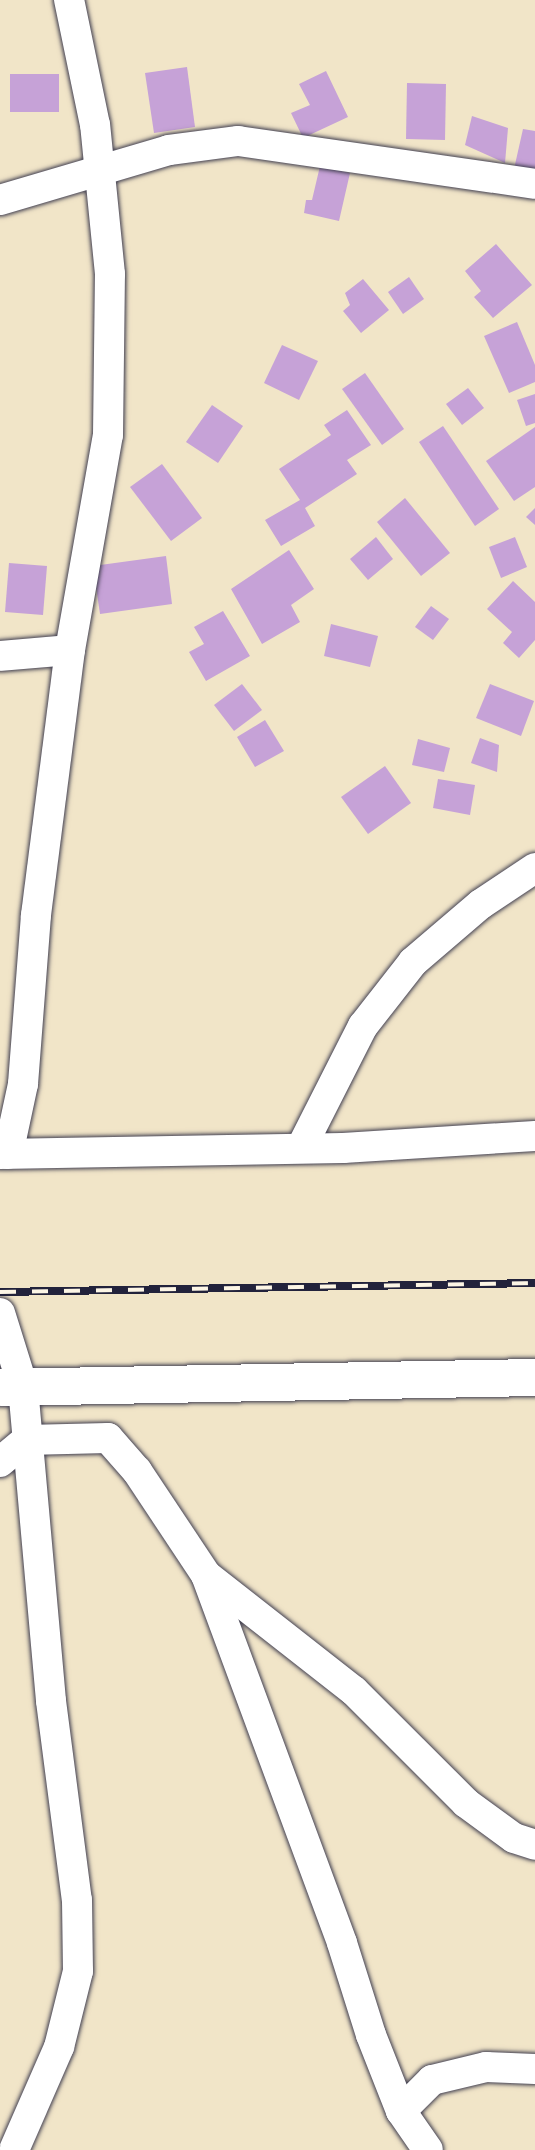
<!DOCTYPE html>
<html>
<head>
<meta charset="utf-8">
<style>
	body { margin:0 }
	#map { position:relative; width:535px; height:2150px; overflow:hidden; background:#f1e5c8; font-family:"Architects Daughter",sans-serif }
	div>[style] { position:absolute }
	.building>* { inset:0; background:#c6a2d7 }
	.roads { filter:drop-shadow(0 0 2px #413f50) drop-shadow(0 0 2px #413f50) }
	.minor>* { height:30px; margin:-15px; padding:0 15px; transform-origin:15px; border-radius:15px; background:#fff }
	.tertiary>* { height:37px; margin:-18.5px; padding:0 18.5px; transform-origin:18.5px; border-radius:18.5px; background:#fff }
	.rail>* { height:8px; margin-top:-4px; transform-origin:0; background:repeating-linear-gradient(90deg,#fcf5e5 0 16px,#22223b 0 32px); box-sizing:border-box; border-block:2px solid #22223b }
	span { translate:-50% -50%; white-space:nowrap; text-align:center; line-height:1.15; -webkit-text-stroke:5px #fcf5e5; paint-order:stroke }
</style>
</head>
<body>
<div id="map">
	<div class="building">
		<i style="clip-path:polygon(187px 67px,195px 127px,154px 133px,145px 73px)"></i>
		<i style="clip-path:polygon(326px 71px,348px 117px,303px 138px,291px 113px,310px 105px,299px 84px)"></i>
		<i style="clip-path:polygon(10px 74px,59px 74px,59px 112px,10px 112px)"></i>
		<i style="clip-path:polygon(407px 83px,446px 84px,445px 140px,406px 139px)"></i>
		<i style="clip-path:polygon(472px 116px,508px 128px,505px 163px,465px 145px)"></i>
		<i style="clip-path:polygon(523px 129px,535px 131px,535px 173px,514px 169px)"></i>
		<i style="clip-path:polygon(320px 166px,350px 173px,339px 221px,304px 213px,306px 200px,312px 200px)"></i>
		<i style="clip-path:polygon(496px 244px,532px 285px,493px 318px,474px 297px,481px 291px,465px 271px)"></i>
		<i style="clip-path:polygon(409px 277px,424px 299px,403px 314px,388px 292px)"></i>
		<i style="clip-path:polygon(363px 279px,389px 310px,361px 333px,343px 311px,350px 305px,345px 293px)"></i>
		<i style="clip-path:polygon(517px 322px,535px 365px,535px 382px,509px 393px,484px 336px)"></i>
		<i style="clip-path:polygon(282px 345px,318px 361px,299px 400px,264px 383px)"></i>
		<i style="clip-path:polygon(365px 373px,404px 429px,382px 445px,342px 389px)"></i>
		<i style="clip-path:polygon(468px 388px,484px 408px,462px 425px,446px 404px)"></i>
		<i style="clip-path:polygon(535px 394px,535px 423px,526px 426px,517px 400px)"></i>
		<i style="clip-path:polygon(212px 405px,243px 426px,218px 463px,186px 442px)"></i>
		<i style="clip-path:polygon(347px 410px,371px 445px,347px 460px,357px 474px,305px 508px,315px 526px,281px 546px,265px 520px,300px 500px,279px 469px,331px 435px,324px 425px)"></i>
		<i style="clip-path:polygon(443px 426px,499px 509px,475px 526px,419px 442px)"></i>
		<i style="clip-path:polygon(535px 427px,535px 487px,514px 501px,486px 461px)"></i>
		<i style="clip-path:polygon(162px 464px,202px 518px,171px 541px,130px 487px)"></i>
		<i style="clip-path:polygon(405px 498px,450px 553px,421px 576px,377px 522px)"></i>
		<i style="clip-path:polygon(535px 508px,535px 525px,526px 517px)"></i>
		<i style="clip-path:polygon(376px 537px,393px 559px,368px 580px,350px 559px)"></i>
		<i style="clip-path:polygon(515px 537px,527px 567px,501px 578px,489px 547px)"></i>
		<i style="clip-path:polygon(289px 550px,314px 589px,291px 605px,300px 622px,262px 644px,231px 589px)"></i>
		<i style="clip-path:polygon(166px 556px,172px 604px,100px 614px,93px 566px)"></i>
		<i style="clip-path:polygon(9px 563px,47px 566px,43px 615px,5px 612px)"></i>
		<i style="clip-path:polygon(513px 581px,535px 602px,535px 640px,519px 658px,503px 643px,512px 632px,487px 609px)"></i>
		<i style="clip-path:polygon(431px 606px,449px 619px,433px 640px,415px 627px)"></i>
		<i style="clip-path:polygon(223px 611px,250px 656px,206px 681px,189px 652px,204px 644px,194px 627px)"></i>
		<i style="clip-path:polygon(331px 624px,378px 636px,370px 667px,324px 656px)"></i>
		<i style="clip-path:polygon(242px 684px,262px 710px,234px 731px,214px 705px)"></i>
		<i style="clip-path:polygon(490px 684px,534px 701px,521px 736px,476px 718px)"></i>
		<i style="clip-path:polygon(265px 720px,284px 751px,255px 767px,237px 737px)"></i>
		<i style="clip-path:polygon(480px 738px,499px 745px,497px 772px,471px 763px)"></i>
		<i style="clip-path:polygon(418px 739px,450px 748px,444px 772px,412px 765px)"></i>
		<i style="clip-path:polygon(385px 766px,411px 803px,368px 834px,341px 797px)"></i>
		<i style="clip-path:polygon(438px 779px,475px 785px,470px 815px,433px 808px)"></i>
	</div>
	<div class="roads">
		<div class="minor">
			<i style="left:0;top:200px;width:176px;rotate:-16.5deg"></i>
			<i style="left:169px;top:150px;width:70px;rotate:-7.4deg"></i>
			<i style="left:238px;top:141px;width:300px;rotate:8.2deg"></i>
			<i style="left:0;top:656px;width:70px;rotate:-4.9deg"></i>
			<i style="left:301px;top:1148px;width:137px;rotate:-63.1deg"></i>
			<i style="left:363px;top:1026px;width:81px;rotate:-52deg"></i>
			<i style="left:413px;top:962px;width:89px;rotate:-40.5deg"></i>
			<i style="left:481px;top:904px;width:65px;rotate:-33.7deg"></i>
			<i style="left:0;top:1154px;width:343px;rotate:-1deg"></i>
			<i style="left:343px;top:1148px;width:192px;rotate:-3.6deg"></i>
			<i style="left:8px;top:1154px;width:72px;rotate:-77.9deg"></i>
			<i style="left:23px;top:1084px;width:169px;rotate:-85.6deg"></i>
			<i style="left:36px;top:915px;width:267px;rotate:-82.7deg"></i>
			<i style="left:70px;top:650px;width:218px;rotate:-80deg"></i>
			<i style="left:108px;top:435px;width:161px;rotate:-89.3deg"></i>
			<i style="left:110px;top:274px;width:150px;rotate:-95.7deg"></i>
			<i style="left:95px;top:125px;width:128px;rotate:-101.7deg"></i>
			<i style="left:0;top:1313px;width:77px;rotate:72.7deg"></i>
			<i style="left:23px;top:1387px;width:315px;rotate:84.9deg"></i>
			<i style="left:51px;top:1701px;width:201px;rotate:82.6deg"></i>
			<i style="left:77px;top:1900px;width:71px;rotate:89.2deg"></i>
			<i style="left:78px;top:1971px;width:78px;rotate:104deg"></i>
			<i style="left:59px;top:2047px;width:112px;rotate:113.6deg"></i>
			<i style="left:0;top:1462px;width:34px;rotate:-40deg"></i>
			<i style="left:26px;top:1440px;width:82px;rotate:-1.4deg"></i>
			<i style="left:108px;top:1438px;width:44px;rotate:48.7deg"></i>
			<i style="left:137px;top:1471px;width:125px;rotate:56.4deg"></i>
			<i style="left:206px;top:1575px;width:392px;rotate:69.7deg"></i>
			<i style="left:342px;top:1943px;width:96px;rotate:72.5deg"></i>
			<i style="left:371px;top:2035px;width:82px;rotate:68.5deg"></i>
			<i style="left:401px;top:2111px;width:47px;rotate:55.3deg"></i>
			<i style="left:206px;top:1575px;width:188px;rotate:38.1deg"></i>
			<i style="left:354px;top:1691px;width:158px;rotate:45deg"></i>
			<i style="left:466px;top:1803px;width:59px;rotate:36.1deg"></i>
			<i style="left:514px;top:1838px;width:22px;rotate:18deg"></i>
			<i style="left:401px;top:2111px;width:44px;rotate:-45deg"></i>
			<i style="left:432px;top:2080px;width:56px;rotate:-13.5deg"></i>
			<i style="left:486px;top:2067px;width:49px;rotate:2.3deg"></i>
		</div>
		<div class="tertiary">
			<i style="left:0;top:1387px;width:535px;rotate:-1.07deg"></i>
		</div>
	</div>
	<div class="rail">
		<i style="left:0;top:1292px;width:535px;rotate:-0.96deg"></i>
	</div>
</div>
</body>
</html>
